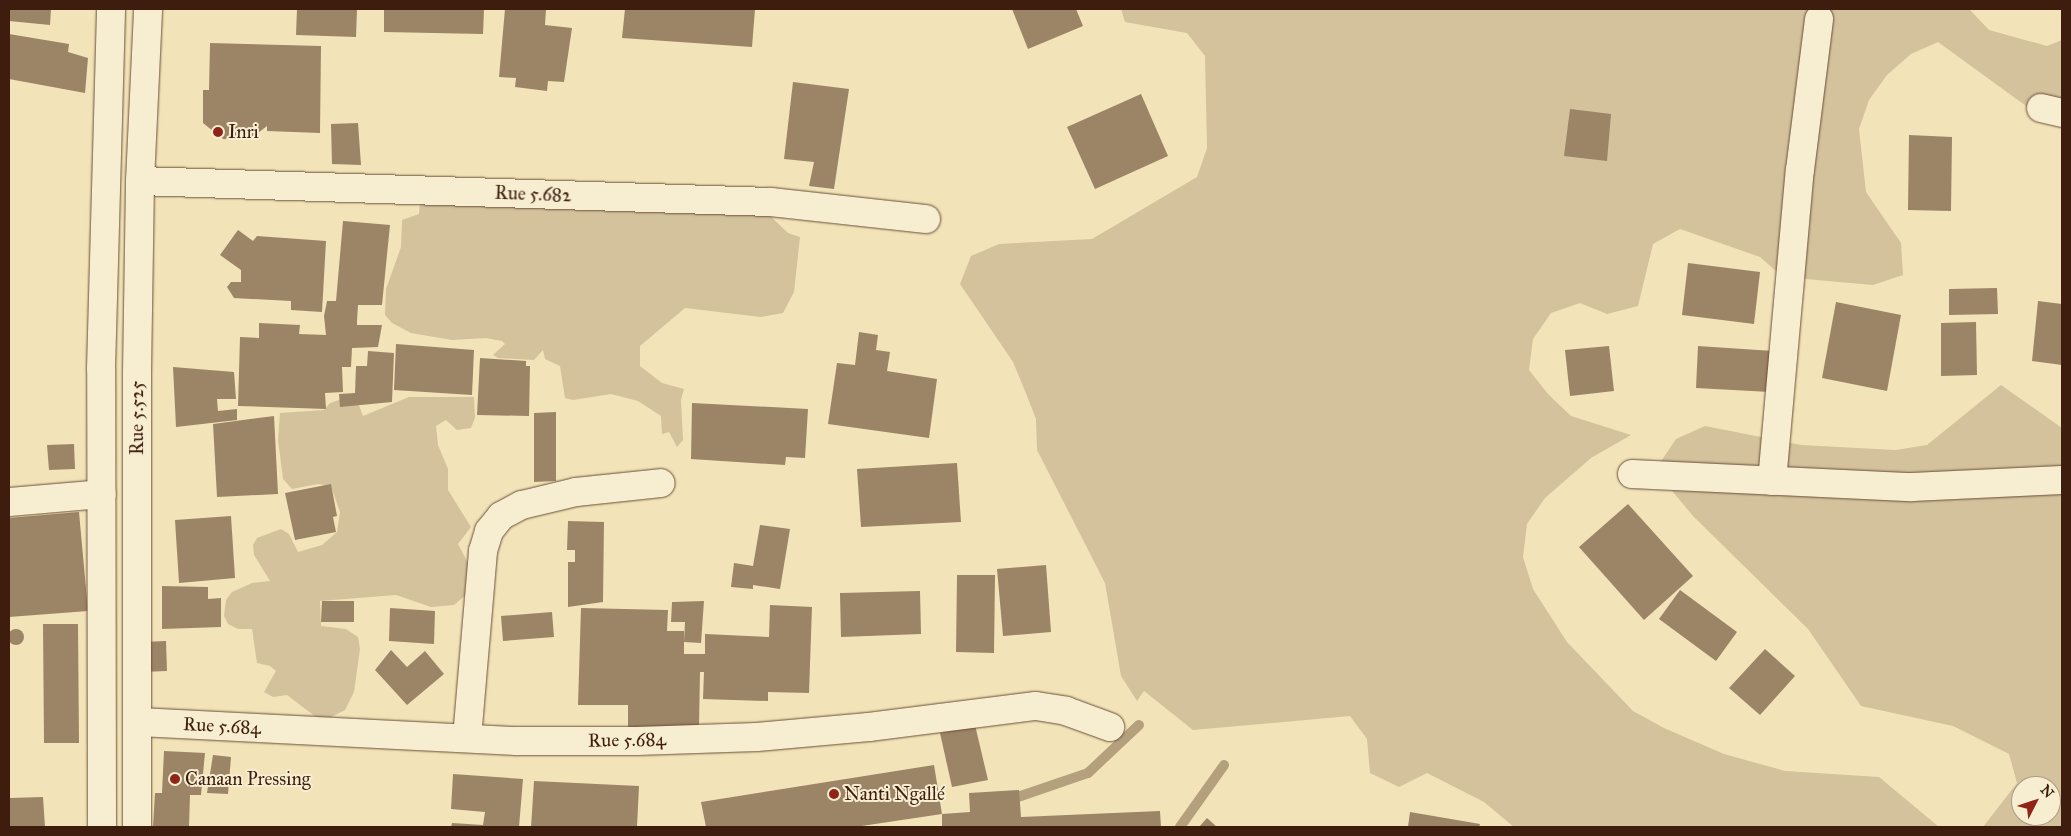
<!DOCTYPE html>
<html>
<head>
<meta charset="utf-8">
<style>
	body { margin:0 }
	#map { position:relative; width:2071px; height:836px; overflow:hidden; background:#f2e4b8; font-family:"IM FELL Great Primer",serif }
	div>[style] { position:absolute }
	.green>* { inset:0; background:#d3c29b }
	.stream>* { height:10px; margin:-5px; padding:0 5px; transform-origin:5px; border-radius:5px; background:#b5a07e }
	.building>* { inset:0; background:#9c8466 }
	.round { border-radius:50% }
	.roads { filter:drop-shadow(0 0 1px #6b4f38) drop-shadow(0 0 1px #6b4f38) }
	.street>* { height:28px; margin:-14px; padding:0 14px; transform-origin:14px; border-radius:14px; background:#f7edd1 }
	.secondary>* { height:28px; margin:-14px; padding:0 14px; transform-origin:14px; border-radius:14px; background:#f7edd1 }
	.dots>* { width:14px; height:14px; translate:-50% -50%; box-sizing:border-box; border:2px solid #f7edd1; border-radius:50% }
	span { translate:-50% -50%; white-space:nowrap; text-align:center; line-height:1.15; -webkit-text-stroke:4px #f7edd1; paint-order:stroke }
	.poi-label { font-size:19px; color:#3e1d0e }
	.left { translate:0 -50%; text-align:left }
	.street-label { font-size:19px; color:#3e1d0e }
	.frame { position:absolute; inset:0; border:10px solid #3e1d0e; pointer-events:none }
	.north { position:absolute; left:2011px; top:776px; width:50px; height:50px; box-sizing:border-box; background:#f7edd1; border:1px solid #ad9a83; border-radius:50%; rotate:49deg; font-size:14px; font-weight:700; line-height:20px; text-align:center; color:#3e1d0e }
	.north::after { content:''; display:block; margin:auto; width:18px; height:22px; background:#8f2418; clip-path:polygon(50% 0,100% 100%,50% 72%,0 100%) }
</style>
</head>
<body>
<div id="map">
	<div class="green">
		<i style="clip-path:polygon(1121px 9px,1969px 9px,1989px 30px,2047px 46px,2062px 40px,2062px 119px,2040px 116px,1938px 42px,1911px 54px,1887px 75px,1869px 100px,1859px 129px,1866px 192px,1901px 243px,1903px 275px,1873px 285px,1783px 277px,1760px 257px,1680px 229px,1653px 244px,1638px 306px,1607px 314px,1580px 303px,1551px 313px,1533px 339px,1529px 370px,1548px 394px,1571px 416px,1631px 435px,1591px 458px,1545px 498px,1527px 524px,1523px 557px,1533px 589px,1567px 642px,1633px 711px,1664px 728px,1724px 754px,1785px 771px,1879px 777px,1939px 827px,1514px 827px,1484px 802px,1427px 773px,1399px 787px,1370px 773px,1367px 739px,1350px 716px,1193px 730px,1144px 691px,1137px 701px,1121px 676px,1105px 583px,1037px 450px,1036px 419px,1025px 391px,1013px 362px,960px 284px,971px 256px,999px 244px,1092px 239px,1197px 177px,1207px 148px,1205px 56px,1187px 33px,1125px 22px)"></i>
		<i style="clip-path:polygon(420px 200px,682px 207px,696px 214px,744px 207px,766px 212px,788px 233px,800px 237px,794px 292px,783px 313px,761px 317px,685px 308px,640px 346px,640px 366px,662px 383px,684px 389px,681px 400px,683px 440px,677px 447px,669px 432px,662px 434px,661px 416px,638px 401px,611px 394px,573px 400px,565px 398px,560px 366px,545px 359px,543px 350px,534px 360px,498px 358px,493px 355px,505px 344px,502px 341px,486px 338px,452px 340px,411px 333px,392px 323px,385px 315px,386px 289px,401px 247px,402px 220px,419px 214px)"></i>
		<i style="clip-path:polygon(evenodd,2001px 385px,2062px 428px,2062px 827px,1983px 827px,2017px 783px,2009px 754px,1953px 726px,1861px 706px,1808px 629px,1694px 517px,1673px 492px,1658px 466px,1676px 439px,1705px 426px,1801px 445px,1896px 450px,1927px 445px,2001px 385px,2021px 786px,2051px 786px,2051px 816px,2021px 816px,2021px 786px)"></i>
		<i style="clip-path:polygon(409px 397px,474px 397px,475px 418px,471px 428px,457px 430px,446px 420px,436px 426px,438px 445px,448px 469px,448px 490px,471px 527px,458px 544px,468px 563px,471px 580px,466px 595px,454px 605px,431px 607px,396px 595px,320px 601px,321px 626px,346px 629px,358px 637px,360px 649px,354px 692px,345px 710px,331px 717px,316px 717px,287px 695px,273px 697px,264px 692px,276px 671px,270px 666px,257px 663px,252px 629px,238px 629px,228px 624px,224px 616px,226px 600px,232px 592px,252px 583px,270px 581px,254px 555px,253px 545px,257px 538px,281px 529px,289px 534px,298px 552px,322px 545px,337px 532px,340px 512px,331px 486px,318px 484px,292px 489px,283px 479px,278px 440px,280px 413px,324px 410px,330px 403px,345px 398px,358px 403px,363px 416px)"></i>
	</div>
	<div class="stream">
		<i style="left:1009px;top:800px;width:83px;rotate:-18.9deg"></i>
		<i style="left:1088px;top:773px;width:70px;rotate:-43.3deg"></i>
		<i style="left:1180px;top:827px;width:76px;rotate:-54.6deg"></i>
	</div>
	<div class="building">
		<i style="clip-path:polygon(9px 9px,51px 9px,50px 25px,9px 21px)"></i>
		<i style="clip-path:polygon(297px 9px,357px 9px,356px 37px,296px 35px)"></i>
		<i style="clip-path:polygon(384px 9px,484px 9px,483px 34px,384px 32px)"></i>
		<i style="clip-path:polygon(505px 9px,546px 9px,545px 25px,572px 28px,564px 82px,548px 81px,547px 91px,515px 87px,516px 78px,499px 77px)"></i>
		<i style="clip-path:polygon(625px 9px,755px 9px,752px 47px,622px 38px)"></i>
		<i style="clip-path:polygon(1012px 9px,1076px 9px,1083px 26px,1028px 49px)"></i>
		<i style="clip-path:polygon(9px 34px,69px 44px,68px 52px,88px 58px,85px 93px,9px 79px)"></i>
		<i style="clip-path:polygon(210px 43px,321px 46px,320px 133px,267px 131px,267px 126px,249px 140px,223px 139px,203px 123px,203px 90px,209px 90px)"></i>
		<i style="clip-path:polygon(793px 82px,849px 89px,834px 189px,809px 186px,814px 162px,784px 159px)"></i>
		<i style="clip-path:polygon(1141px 94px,1168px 156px,1095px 189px,1067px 127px)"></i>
		<i style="clip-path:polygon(1570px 109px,1611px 114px,1607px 161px,1564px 156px)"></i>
		<i style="clip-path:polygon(358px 123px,361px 165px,332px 164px,331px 124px)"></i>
		<i style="clip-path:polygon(1909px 135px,1952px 137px,1951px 211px,1908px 210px)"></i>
		<i style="clip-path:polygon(343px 221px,390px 225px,382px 305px,358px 305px,357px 321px,357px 325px,382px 325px,378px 347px,352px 348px,351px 367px,342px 367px,343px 392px,325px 393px,326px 409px,238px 406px,240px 337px,259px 338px,259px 323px,300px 325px,299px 334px,326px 335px,324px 316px,327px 301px,336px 301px)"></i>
		<i style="clip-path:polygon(238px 230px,253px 241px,257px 236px,326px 241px,322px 312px,291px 310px,291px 301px,234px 298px,227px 287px,231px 282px,241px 282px,241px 270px,220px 255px)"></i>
		<i style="clip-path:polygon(1688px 263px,1760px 272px,1754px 324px,1682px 315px)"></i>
		<i style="clip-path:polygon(1997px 288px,1998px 314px,1949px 315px,1949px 289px)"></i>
		<i style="clip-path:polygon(2038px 301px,2062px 304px,2062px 365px,2032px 361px)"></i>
		<i style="clip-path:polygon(1836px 302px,1901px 315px,1887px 391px,1822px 378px)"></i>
		<i style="clip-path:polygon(1976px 322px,1977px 375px,1941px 376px,1941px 323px)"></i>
		<i style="clip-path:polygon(859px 332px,878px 335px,876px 350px,890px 352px,887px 371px,937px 379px,929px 438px,828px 424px,837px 363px,855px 365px)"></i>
		<i style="clip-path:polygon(396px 344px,474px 350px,472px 395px,394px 390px)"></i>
		<i style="clip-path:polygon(1609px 346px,1614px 391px,1570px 396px,1565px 350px)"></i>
		<i style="clip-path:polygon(1698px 346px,1773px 351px,1770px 392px,1696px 388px)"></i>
		<i style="clip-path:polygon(368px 351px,394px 353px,392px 402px,340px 407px,339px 394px,355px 393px,356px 366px,367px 366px)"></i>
		<i style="clip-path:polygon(480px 358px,526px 361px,526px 366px,530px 366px,529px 416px,477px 415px)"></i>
		<i style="clip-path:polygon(173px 367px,234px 372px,236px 399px,217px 399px,218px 411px,237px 409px,237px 420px,176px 427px)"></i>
		<i style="clip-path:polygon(692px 403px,808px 409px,805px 458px,786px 457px,785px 465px,691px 459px)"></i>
		<i style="clip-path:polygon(556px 412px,556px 481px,534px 482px,534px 413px)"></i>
		<i style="clip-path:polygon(274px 416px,278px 494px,217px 497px,213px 424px)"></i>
		<i style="clip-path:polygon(74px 444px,75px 469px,49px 470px,47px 445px)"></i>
		<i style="clip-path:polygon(957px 463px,961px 522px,861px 527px,857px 469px)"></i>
		<i style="clip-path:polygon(331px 484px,337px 516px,333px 517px,336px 532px,295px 540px,285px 493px)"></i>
		<i style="clip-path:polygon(1628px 504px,1693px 576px,1644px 620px,1579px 547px)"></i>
		<i style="clip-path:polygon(79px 512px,88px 611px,9px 617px,9px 518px)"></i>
		<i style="clip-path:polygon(231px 516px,235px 578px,179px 583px,175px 520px)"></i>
		<i style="clip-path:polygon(568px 521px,604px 522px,603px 602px,568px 607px,568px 562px,575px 562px,575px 550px,567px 550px)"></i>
		<i style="clip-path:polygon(760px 525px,790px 529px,780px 589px,753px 585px,753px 589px,731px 587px,734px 563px,753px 566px)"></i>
		<i style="clip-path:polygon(1046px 565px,1051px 632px,1003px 636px,997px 569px)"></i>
		<i style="clip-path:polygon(957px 575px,995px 575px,994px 653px,956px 652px)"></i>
		<i style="clip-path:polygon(162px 586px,208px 587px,208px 599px,221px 598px,221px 627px,162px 629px)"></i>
		<i style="clip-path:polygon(1680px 590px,1737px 632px,1716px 661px,1659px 619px)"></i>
		<i style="clip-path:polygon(920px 591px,921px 634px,841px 637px,840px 593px)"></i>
		<i style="clip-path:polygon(322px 601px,354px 601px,354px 622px,321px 622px)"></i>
		<i style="clip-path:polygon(704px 601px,701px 643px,684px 642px,685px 622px,671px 622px,672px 602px)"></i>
		<i style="clip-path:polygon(770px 605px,812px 607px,809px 693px,768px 692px,768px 701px,703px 699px,704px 672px,700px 672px,699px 727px,628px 727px,628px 705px,578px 705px,581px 608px,668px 610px,667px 631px,684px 631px,684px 654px,705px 654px,705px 634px,769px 637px)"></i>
		<i style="clip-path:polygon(390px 608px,435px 611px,434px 644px,389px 641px)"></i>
		<i style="clip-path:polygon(552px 612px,554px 637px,503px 641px,501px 616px)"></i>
		<i style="clip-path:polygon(43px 624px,78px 624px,79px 743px,44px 743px)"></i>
		<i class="round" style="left:8px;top:629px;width:16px;height:16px"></i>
		<i style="clip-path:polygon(166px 641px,167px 671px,142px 672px,142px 642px)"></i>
		<i style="clip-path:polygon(1765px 649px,1795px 676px,1760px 715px,1729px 688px)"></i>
		<i style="clip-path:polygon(391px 650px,407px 667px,425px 651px,444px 674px,407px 705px,375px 670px)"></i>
		<i style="clip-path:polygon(975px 725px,988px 780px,952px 787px,940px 733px)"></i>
		<i style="clip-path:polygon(164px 751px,205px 753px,201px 795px,190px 795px,189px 827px,153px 827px,155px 793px,162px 793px)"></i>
		<i style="clip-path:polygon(213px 755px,231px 757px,228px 794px,207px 793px)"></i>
		<i style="clip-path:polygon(934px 765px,942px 814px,855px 827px,706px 827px,701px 802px)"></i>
		<i style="clip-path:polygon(453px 774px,523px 779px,519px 827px,451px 827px,452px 823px,483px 825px,485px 812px,451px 809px)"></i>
		<i style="clip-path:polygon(534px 781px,639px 786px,637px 827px,531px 827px)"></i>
		<i style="clip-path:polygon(1019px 790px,1021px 817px,1160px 811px,1161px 827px,942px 827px,942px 814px,970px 812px,969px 793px)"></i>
		<i style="clip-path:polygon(43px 797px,45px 827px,9px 827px,9px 798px)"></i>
		<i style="clip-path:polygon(1410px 812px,1480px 824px,1479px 827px,1408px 827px)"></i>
		<i style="clip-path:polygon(1207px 818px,1217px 827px,1199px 827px)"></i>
	</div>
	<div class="roads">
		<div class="street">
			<i style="left:2041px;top:108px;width:22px;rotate:13deg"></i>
			<i style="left:140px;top:181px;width:631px;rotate:1.91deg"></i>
			<i style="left:771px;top:202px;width:156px;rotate:6.3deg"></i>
			<i style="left:1632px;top:474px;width:280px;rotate:2.7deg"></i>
			<i style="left:1912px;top:487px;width:150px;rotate:-2.7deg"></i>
			<i style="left:1772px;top:481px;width:312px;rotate:-84.9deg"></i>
			<i style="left:1800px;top:170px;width:152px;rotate:-82.8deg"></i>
			<i style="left:9px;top:502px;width:93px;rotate:-4.9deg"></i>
			<i style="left:139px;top:722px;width:378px;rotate:2.9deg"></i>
			<i style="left:517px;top:741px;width:120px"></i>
			<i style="left:637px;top:741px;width:120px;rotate:-1.9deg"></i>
			<i style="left:757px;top:737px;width:112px;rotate:-5.1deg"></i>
			<i style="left:869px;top:727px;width:168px;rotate:-7.2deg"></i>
			<i style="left:1036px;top:706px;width:30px;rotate:9deg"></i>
			<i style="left:1066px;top:711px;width:47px;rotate:20deg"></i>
			<i style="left:467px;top:738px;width:188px;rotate:-85.1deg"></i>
			<i style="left:483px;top:551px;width:21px;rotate:-73deg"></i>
			<i style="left:489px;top:531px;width:19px;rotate:-51deg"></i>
			<i style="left:501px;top:516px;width:24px;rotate:-28deg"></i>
			<i style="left:522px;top:505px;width:56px;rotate:-13.5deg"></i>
			<i style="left:576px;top:492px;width:85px;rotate:-6deg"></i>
		</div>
		<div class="secondary">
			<i style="left:102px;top:827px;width:458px;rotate:-90.1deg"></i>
			<i style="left:101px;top:369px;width:360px;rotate:-88.4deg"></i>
			<i style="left:137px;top:827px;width:454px;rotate:-90deg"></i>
			<i style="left:137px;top:373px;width:192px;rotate:-89.1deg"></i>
			<i style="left:140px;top:181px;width:172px;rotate:-87.3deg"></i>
		</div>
	</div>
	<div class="dots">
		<i style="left:218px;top:132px;background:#8f2418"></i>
		<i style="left:175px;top:779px;background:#8f2418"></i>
		<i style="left:834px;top:794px;background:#8f2418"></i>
	</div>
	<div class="poi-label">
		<span class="left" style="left:228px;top:132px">Inri</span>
		<span class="left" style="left:185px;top:779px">Canaan Pressing</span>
		<span class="left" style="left:844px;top:794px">Nanti Ngallé</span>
	</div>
	<div class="street-label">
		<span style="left:533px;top:194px;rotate:2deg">Rue 5.682</span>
		<span style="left:137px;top:418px;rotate:-90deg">Rue 5.525</span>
		<span style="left:222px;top:726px;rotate:3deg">Rue 5.684</span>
		<span style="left:627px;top:740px;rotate:-1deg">Rue 5.684</span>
	</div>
	<div class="frame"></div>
	<div class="north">N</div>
</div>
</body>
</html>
